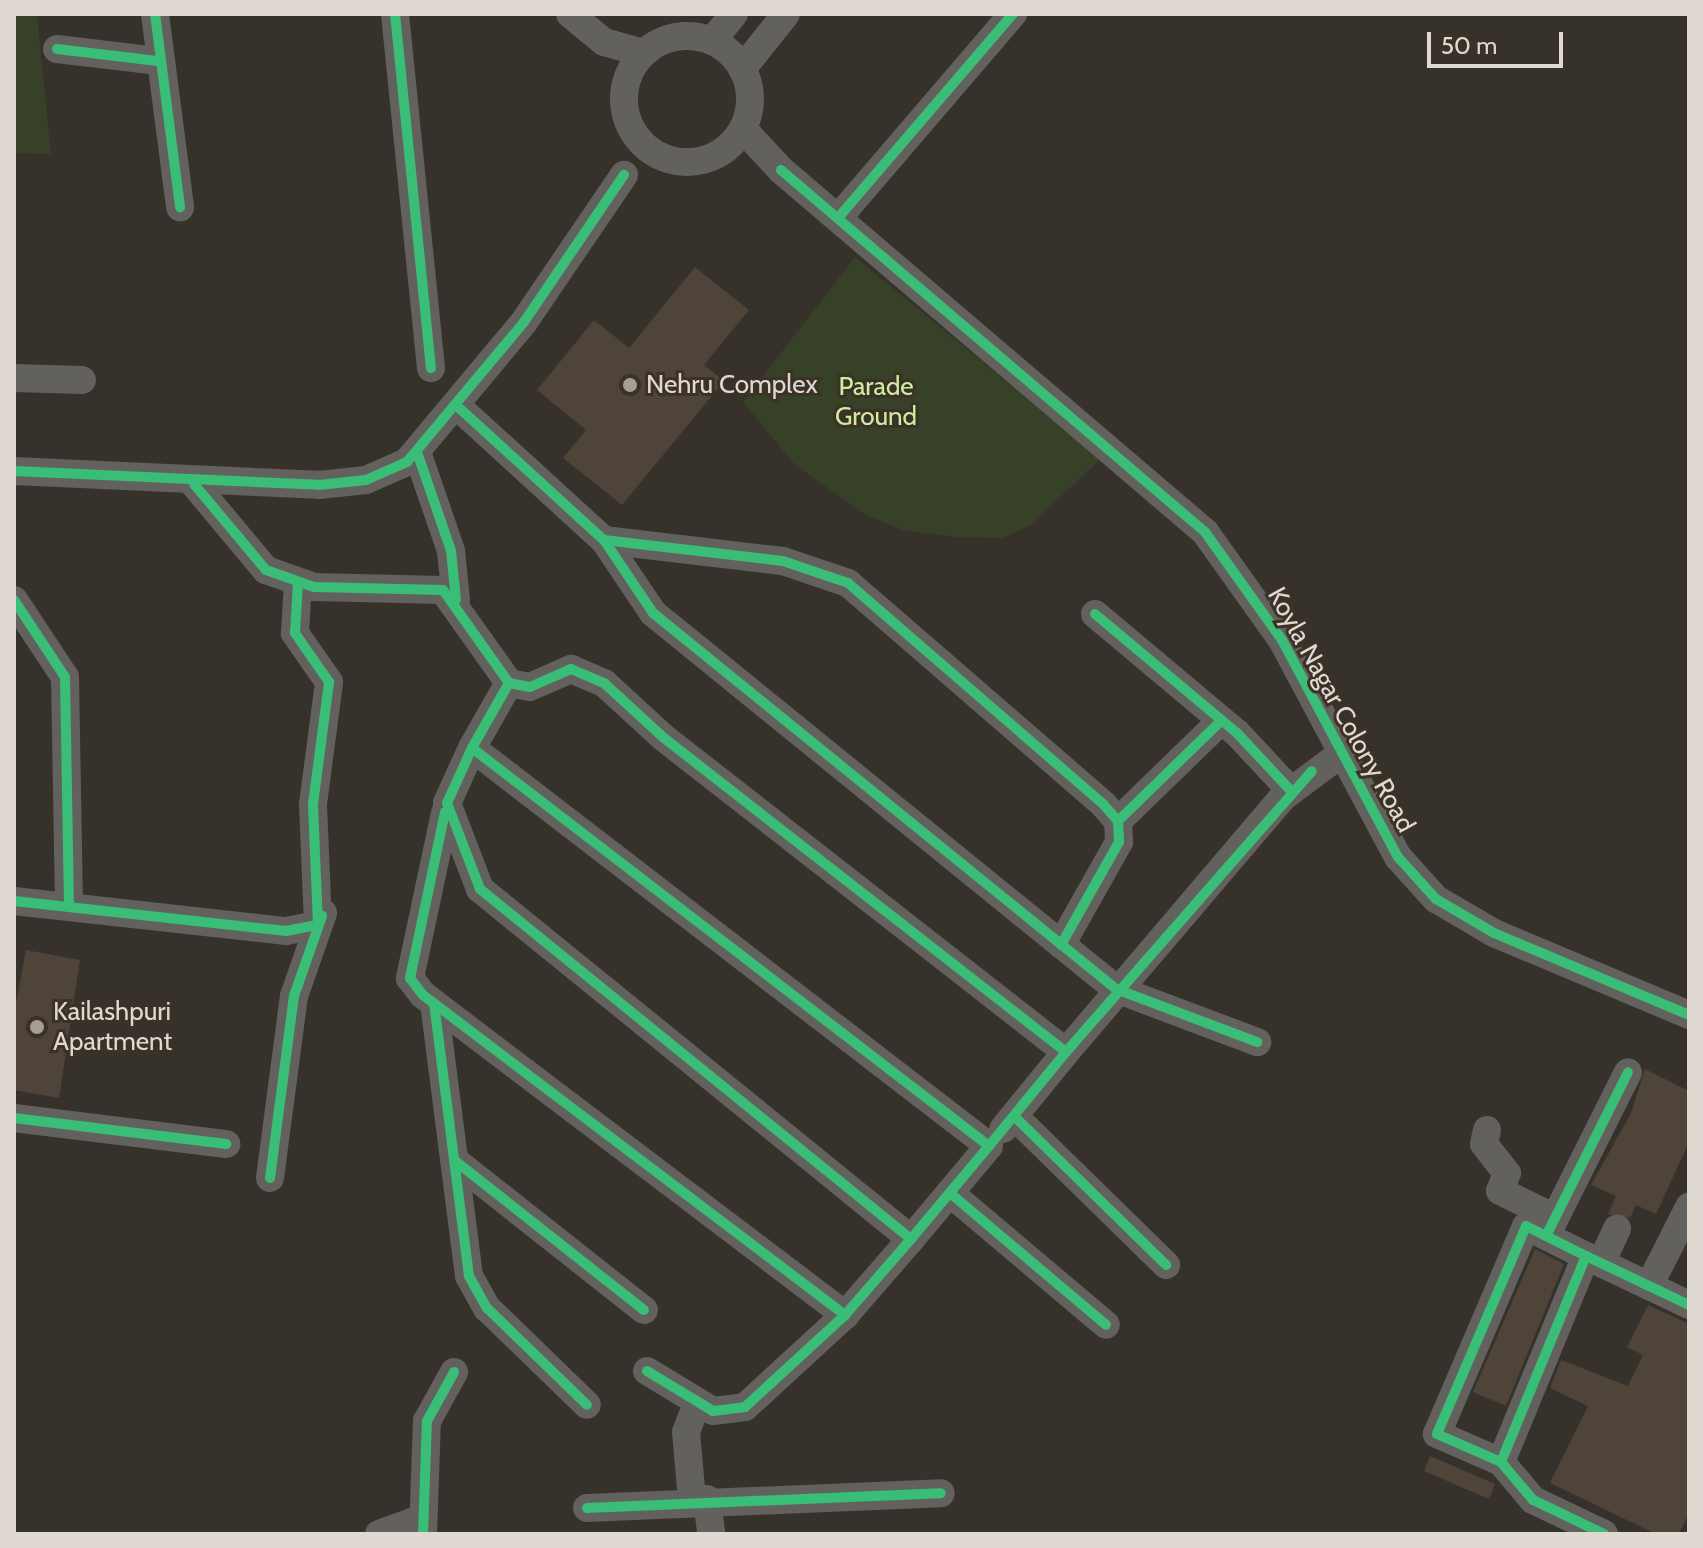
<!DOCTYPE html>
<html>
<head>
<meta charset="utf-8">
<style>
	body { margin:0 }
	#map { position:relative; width:1703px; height:1548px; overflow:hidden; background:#37312b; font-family:Cabin,sans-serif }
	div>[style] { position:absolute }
	.green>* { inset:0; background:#374127 }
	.building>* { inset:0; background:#4e443a }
	.minor>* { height:28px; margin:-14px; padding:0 14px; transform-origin:14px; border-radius:14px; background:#62615d }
	.minor>.ring { margin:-14px; padding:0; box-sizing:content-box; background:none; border:28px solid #62615d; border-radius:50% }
	.cycleway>* { height:10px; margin:-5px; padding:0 5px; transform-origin:5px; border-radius:5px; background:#3abd76 }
	.dots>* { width:22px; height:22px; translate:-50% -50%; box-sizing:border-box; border:4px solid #3c3126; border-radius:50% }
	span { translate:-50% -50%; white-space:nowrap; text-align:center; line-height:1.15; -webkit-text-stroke:6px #3c3126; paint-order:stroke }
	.poi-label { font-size:26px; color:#e0d9d2 }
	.left { translate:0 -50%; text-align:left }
	.park-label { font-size:26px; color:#cceda0 }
	.street-label { font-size:26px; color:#e0d9d2 }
	.frame { position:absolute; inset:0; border:16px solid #e0d9d2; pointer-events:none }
	.scale { position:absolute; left:1427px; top:32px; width:136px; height:36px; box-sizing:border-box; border:4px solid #e0d9d2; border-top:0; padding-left:10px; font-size:24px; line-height:28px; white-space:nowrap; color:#e0d9d2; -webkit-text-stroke:6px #3c3126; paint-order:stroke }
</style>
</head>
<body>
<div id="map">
	<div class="green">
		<i style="clip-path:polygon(14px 14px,37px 14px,51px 154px,14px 153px)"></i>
		<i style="clip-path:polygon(855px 257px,1101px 459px,1029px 526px,1003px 538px,953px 537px,902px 530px,864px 514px,795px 465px,743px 402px)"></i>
	</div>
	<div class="building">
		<i style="clip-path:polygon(695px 267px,749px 310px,704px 365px,724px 381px,622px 505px,563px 458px,586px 430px,537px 390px,594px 320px,629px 348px)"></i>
		<i style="clip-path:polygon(26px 950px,80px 960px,59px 1098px,14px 1090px,14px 1014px)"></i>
		<i style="clip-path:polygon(1645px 1069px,1689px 1091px,1689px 1142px,1656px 1214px,1636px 1205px,1630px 1218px,1608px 1214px,1616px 1196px,1591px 1185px,1631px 1113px)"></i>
		<i style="clip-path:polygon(1535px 1249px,1564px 1264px,1506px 1406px,1473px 1392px)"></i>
		<i style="clip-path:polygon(1648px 1305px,1689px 1324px,1689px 1513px,1679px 1534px,1656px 1534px,1550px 1483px,1588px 1406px,1550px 1388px,1561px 1360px,1628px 1386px,1643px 1355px,1627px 1347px)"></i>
		<i style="clip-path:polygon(1430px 1456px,1495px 1484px,1489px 1499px,1424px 1471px)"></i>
	</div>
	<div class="minor">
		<i style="left:155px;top:14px;width:195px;rotate:82.6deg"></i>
		<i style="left:395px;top:14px;width:356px;rotate:84.2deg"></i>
		<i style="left:570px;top:14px;width:44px;rotate:39.5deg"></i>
		<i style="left:604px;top:42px;width:41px;rotate:15.4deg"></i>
		<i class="ring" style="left:624px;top:36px;width:98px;height:98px"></i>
		<i style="left:712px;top:41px;width:35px;rotate:-51deg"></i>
		<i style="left:57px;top:49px;width:101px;rotate:6.8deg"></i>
		<i style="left:742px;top:69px;width:70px;rotate:-51.3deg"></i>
		<i style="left:743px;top:129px;width:56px;rotate:47.2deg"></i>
		<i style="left:781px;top:170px;width:558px;rotate:40.49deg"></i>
		<i style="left:1205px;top:532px;width:133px;rotate:54.5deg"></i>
		<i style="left:1282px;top:640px;width:246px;rotate:61.9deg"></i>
		<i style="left:1398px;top:857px;width:57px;rotate:47.9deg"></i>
		<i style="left:1436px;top:899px;width:67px;rotate:30.4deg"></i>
		<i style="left:1494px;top:933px;width:212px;rotate:22.8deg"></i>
		<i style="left:838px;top:218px;width:269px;rotate:-49.4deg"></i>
		<i style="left:14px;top:378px;width:68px;rotate:1.7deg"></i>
		<i style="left:457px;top:406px;width:199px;rotate:42.4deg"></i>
		<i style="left:604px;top:540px;width:88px;rotate:56.1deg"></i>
		<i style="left:653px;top:613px;width:596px;rotate:39.08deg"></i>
		<i style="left:1116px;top:989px;width:151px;rotate:20.6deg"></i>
		<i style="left:417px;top:452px;width:105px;rotate:71deg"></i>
		<i style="left:451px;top:551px;width:49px;rotate:84.2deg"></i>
		<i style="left:14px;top:471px;width:305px;rotate:2.6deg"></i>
		<i style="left:319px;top:485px;width:47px;rotate:-6.1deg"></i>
		<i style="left:366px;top:480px;width:45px;rotate:-23.7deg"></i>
		<i style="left:407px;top:462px;width:182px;rotate:-50.1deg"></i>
		<i style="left:524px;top:322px;width:178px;rotate:-55.8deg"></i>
		<i style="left:194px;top:484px;width:112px;rotate:50.1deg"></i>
		<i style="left:266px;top:570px;width:51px;rotate:19.5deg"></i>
		<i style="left:314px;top:587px;width:129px;rotate:1.3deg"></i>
		<i style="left:443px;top:590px;width:114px;rotate:54.6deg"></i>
		<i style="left:509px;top:683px;width:21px;rotate:11deg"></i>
		<i style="left:530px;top:687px;width:45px;rotate:-23.7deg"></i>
		<i style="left:571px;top:669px;width:36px;rotate:23deg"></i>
		<i style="left:604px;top:683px;width:81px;rotate:42.5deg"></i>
		<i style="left:664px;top:738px;width:510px;rotate:37.99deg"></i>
		<i style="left:1066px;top:1052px;width:335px;rotate:-49.6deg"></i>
		<i style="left:1283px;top:797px;width:72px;rotate:-36.6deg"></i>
		<i style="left:604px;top:540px;width:180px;rotate:6.7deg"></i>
		<i style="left:783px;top:561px;width:69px;rotate:18.7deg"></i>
		<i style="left:848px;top:583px;width:339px;rotate:40.9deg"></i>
		<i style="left:1104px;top:805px;width:21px;rotate:49deg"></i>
		<i style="left:1118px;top:821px;width:21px;rotate:87deg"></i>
		<i style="left:1119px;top:842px;width:118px;rotate:119.4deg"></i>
		<i style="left:14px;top:600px;width:92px;rotate:56.5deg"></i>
		<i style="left:65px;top:677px;width:228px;rotate:89deg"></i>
		<i style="left:1095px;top:614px;width:185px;rotate:40deg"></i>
		<i style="left:1237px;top:733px;width:79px;rotate:47deg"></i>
		<i style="left:472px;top:748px;width:60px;rotate:114.4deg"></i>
		<i style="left:447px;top:803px;width:92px;rotate:69deg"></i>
		<i style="left:480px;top:889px;width:555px;rotate:39.08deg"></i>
		<i style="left:911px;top:1239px;width:121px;rotate:-50deg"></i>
		<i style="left:989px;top:1146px;width:652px;rotate:-142.41deg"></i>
		<i style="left:472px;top:748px;width:75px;rotate:-60.4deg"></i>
		<i style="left:445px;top:813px;width:169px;rotate:102deg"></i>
		<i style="left:410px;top:978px;width:21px;rotate:53deg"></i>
		<i style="left:423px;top:995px;width:530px;rotate:37.17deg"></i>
		<i style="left:1118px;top:821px;width:144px;rotate:-44.2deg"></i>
		<i style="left:14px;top:901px;width:274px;rotate:6.3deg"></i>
		<i style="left:286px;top:931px;width:33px;rotate:-11deg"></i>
		<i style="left:318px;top:925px;width:121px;rotate:-92.4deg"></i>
		<i style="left:313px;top:804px;width:123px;rotate:-82.5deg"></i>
		<i style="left:329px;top:682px;width:60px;rotate:-124.8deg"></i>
		<i style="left:295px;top:633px;width:51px;rotate:-86.6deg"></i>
		<i style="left:434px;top:1003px;width:275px;rotate:82.7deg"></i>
		<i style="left:469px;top:1276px;width:37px;rotate:61deg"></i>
		<i style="left:487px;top:1308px;width:139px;rotate:44.1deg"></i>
		<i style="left:1014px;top:1116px;width:213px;rotate:44.4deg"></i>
		<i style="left:14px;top:1118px;width:214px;rotate:7deg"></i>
		<i style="left:1003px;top:1129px;width:99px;rotate:-50.7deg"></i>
		<i style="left:1487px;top:1130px;width:14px;rotate:102deg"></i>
		<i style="left:1484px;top:1144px;width:37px;rotate:52deg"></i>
		<i style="left:1507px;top:1173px;width:19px;rotate:111deg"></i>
		<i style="left:1500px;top:1191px;width:61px;rotate:26.1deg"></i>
		<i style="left:454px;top:1160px;width:242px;rotate:38.3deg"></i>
		<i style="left:270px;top:1178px;width:184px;rotate:-82.5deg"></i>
		<i style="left:294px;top:996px;width:88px;rotate:-70.7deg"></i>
		<i style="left:950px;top:1193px;width:204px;rotate:40.2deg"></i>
		<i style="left:1546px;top:1236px;width:183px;rotate:-63.4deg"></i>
		<i style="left:1601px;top:1263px;width:38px;rotate:-65deg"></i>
		<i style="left:1649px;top:1286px;width:89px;rotate:-63.1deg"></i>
		<i style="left:647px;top:1371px;width:77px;rotate:31.2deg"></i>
		<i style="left:713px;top:1411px;width:32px;rotate:-7deg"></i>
		<i style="left:745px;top:1407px;width:136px;rotate:-42.6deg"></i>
		<i style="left:845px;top:1315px;width:101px;rotate:-49deg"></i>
		<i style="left:1501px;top:1462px;width:70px;rotate:-156.4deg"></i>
		<i style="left:1437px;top:1434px;width:226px;rotate:-66.8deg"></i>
		<i style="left:1526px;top:1226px;width:67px;rotate:26.6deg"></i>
		<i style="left:707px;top:1499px;width:35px;rotate:83deg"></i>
		<i style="left:692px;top:1500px;width:68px;rotate:-95deg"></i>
		<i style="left:686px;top:1432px;width:30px;rotate:-69deg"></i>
		<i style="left:587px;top:1508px;width:354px;rotate:-2.4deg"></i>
		<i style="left:379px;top:1534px;width:47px;rotate:-20deg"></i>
		<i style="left:423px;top:1534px;width:113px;rotate:-88deg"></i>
		<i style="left:427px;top:1421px;width:56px;rotate:-61.1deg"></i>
		<i style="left:1604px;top:1534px;width:79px;rotate:-154.4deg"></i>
		<i style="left:1533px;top:1500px;width:50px;rotate:-130.1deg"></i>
		<i style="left:1501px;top:1462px;width:223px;rotate:-67.6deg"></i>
		<i style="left:1586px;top:1256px;width:114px;rotate:25.4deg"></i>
	</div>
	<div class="cycleway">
		<i style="left:155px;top:14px;width:195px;rotate:82.6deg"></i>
		<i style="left:395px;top:14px;width:356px;rotate:84.2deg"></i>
		<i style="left:57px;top:49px;width:101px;rotate:6.8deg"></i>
		<i style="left:781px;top:170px;width:558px;rotate:40.49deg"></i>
		<i style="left:1205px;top:532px;width:133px;rotate:54.5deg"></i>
		<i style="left:1282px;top:640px;width:246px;rotate:61.9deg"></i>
		<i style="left:1398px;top:857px;width:57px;rotate:47.9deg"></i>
		<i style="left:1436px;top:899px;width:67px;rotate:30.4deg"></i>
		<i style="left:1494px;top:933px;width:212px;rotate:22.8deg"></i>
		<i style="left:838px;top:218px;width:269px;rotate:-49.4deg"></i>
		<i style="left:457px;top:406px;width:199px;rotate:42.4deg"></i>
		<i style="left:604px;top:540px;width:88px;rotate:56.1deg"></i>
		<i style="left:653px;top:613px;width:596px;rotate:39.08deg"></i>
		<i style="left:1116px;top:989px;width:151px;rotate:20.6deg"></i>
		<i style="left:417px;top:452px;width:105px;rotate:71deg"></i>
		<i style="left:451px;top:551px;width:49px;rotate:84.2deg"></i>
		<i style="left:14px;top:471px;width:305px;rotate:2.6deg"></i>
		<i style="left:319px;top:485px;width:47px;rotate:-6.1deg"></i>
		<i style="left:366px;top:480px;width:45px;rotate:-23.7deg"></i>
		<i style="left:407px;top:462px;width:182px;rotate:-50.1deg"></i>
		<i style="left:524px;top:322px;width:178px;rotate:-55.8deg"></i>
		<i style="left:194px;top:484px;width:112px;rotate:50.1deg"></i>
		<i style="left:266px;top:570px;width:51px;rotate:19.5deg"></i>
		<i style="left:314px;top:587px;width:129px;rotate:1.3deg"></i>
		<i style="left:443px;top:590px;width:114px;rotate:54.6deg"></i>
		<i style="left:509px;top:683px;width:21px;rotate:11deg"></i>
		<i style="left:530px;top:687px;width:45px;rotate:-23.7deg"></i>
		<i style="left:571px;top:669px;width:36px;rotate:23deg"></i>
		<i style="left:604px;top:683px;width:81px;rotate:42.5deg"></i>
		<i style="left:664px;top:738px;width:510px;rotate:37.99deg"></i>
		<i style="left:1066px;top:1052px;width:373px;rotate:-48.8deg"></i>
		<i style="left:604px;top:540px;width:180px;rotate:6.7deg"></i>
		<i style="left:783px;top:561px;width:69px;rotate:18.7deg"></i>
		<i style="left:848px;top:583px;width:339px;rotate:40.9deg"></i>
		<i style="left:1104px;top:805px;width:21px;rotate:49deg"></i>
		<i style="left:1118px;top:821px;width:21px;rotate:87deg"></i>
		<i style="left:1119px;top:842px;width:118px;rotate:119.4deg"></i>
		<i style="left:14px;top:600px;width:92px;rotate:56.5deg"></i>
		<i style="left:65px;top:677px;width:228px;rotate:89deg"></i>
		<i style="left:1095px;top:614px;width:185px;rotate:40deg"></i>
		<i style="left:1237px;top:733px;width:79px;rotate:47deg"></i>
		<i style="left:472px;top:748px;width:60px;rotate:114.4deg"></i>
		<i style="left:447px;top:803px;width:92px;rotate:69deg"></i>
		<i style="left:480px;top:889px;width:555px;rotate:39.08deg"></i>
		<i style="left:911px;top:1239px;width:121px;rotate:-50deg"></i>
		<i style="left:989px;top:1146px;width:652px;rotate:-142.41deg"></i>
		<i style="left:472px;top:748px;width:75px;rotate:-60.4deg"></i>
		<i style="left:445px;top:812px;width:170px;rotate:101.9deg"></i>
		<i style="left:410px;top:978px;width:21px;rotate:53deg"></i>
		<i style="left:423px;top:995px;width:530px;rotate:37.17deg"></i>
		<i style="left:1118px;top:821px;width:144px;rotate:-44.2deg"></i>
		<i style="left:14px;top:901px;width:274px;rotate:6.3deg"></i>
		<i style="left:286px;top:931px;width:33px;rotate:-11deg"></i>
		<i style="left:318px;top:925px;width:121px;rotate:-92.4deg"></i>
		<i style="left:313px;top:804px;width:123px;rotate:-82.5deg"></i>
		<i style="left:329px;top:682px;width:60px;rotate:-124.8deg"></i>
		<i style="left:295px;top:633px;width:51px;rotate:-86.6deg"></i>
		<i style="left:434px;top:1003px;width:275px;rotate:82.7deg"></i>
		<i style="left:469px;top:1276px;width:37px;rotate:61deg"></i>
		<i style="left:487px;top:1308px;width:139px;rotate:44.1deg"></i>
		<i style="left:1014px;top:1116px;width:213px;rotate:44.4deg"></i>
		<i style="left:14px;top:1118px;width:214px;rotate:7deg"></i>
		<i style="left:989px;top:1146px;width:122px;rotate:-50.7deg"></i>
		<i style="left:454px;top:1160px;width:242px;rotate:38.3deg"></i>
		<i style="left:270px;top:1178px;width:184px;rotate:-82.5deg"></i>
		<i style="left:294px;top:996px;width:85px;rotate:-70.7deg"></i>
		<i style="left:950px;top:1193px;width:204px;rotate:40.2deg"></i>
		<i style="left:1546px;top:1236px;width:183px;rotate:-63.4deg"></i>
		<i style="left:647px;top:1371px;width:77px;rotate:31.2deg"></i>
		<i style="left:713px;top:1411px;width:32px;rotate:-7deg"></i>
		<i style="left:745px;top:1407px;width:136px;rotate:-42.6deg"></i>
		<i style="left:845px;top:1315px;width:101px;rotate:-49deg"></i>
		<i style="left:1501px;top:1462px;width:70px;rotate:-156.4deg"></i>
		<i style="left:1437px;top:1434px;width:226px;rotate:-66.8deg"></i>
		<i style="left:1526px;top:1226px;width:67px;rotate:26.6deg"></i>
		<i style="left:587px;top:1508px;width:354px;rotate:-2.4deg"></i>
		<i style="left:423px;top:1534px;width:113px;rotate:-88deg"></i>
		<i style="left:427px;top:1421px;width:56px;rotate:-61.1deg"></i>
		<i style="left:1604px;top:1534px;width:79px;rotate:-154.4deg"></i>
		<i style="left:1533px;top:1500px;width:50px;rotate:-130.1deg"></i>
		<i style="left:1501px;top:1462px;width:223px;rotate:-67.6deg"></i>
		<i style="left:1586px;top:1256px;width:114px;rotate:25.4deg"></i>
	</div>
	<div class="dots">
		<i style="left:630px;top:385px;background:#a59e98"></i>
		<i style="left:37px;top:1027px;background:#a59e98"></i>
	</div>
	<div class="poi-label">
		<span class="left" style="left:646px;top:385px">Nehru Complex</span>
		<span class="left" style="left:53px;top:1027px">Kailashpuri<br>Apartment</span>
	</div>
	<div class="park-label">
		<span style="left:876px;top:402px">Parade<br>Ground</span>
	</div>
	<div class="street-label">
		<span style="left:1341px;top:710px;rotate:61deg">Koyla Nagar Colony Road</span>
	</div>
	<div class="frame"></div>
	<div class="scale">50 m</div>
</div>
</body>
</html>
